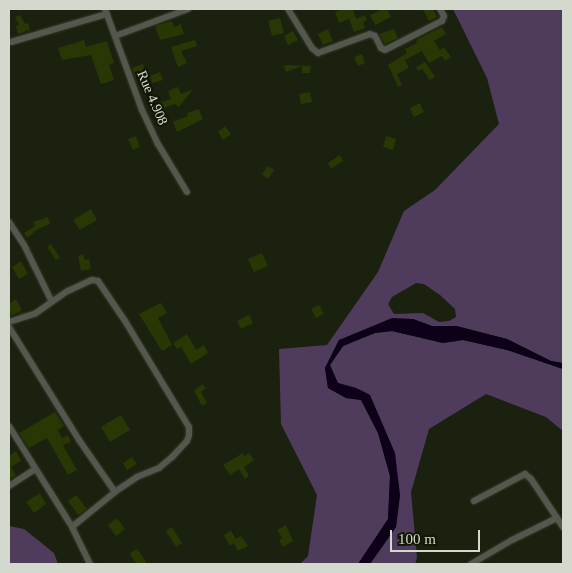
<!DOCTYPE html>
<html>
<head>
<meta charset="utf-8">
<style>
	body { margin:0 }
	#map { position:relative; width:572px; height:573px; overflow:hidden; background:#1b210f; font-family:Georgia,serif }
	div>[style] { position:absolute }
	.green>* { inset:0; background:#4f3c5c }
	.water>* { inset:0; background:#0d0019 }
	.building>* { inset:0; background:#283704 }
	.roads { filter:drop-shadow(0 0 1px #353b2a) drop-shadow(0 0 1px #353b2a) }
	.minor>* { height:6px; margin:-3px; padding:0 3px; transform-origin:3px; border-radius:3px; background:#53574d }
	span { translate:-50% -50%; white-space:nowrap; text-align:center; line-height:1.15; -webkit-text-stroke:4.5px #121806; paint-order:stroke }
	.street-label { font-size:14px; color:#d4d9cd }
	.frame { position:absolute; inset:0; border:10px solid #d4d9cd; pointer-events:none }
	.scale { position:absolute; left:390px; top:530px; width:90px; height:22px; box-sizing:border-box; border:2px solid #d4d9cd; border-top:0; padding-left:6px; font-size:15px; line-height:18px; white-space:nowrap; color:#d4d9cd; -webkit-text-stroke:4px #121806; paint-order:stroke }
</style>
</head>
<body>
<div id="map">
	<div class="green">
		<i style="clip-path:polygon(evenodd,453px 9px,563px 9px,563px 363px,551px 361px,507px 339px,457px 326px,432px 326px,413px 319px,339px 340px,325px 368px,328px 388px,346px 398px,361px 400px,378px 433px,390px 476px,388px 519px,358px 564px,300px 564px,308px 556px,317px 495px,281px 424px,279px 349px,327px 345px,378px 272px,404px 211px,435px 190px,499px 124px,487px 78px,453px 9px,416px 283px,424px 284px,440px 295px,455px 309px,456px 317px,449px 321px,439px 322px,423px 313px,394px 314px,388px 304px,392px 297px,416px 283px)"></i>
		<i style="clip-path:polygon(392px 331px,443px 343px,463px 340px,507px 350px,563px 369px,563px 431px,546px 417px,486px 394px,429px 429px,411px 492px,417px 558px,415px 564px,370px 564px,396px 527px,400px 495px,370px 395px,356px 388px,337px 383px,330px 365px,343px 346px,375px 333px)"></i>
		<i style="clip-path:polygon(9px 526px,24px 529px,54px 553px,58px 564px,9px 564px)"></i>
	</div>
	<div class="water">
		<i style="clip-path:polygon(392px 318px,413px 319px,432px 326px,456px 326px,507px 339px,551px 361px,563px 363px,563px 369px,507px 350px,463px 340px,443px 343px,392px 331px,375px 333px,343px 346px,330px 365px,338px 383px,356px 388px,370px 395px,395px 453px,400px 495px,396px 527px,370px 564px,358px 564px,388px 519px,390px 476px,378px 433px,361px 400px,346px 398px,328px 388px,325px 368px,339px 340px)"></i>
	</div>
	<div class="building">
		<i style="clip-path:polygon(344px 9px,353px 9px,356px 19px,365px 15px,367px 20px,363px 22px,365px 28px,354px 32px,349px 19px,339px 23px,335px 12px)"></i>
		<i style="clip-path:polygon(383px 9px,387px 9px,391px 17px,375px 25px,370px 15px)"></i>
		<i style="clip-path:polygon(426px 9px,433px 9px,437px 17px,429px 21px,423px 10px)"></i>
		<i style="clip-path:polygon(20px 15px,25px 24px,28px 23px,30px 30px,18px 34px,16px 26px,19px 25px,15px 17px)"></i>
		<i style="clip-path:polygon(280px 18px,284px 33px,272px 36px,268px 21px)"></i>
		<i style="clip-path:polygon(172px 21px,174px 27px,181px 24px,184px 34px,160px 40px,155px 26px)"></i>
		<i style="clip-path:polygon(442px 27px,446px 34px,434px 41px,440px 50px,444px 47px,451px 57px,445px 61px,442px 56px,429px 63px,422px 51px,405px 60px,409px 68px,397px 74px,402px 85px,398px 87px,388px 65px,407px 53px,405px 49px,417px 43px,416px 40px)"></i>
		<i style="clip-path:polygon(328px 29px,333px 41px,323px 45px,318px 34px)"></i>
		<i style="clip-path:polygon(394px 29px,398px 38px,385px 44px,379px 34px)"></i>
		<i style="clip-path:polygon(293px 31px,298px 40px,288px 45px,284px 36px)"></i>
		<i style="clip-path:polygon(84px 40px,86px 47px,107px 41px,114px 63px,109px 65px,114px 80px,101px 84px,91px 55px,62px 60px,58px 48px)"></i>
		<i style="clip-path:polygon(195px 40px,197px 46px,181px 51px,187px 63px,178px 67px,171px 47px)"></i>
		<i style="clip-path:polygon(362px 54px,365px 63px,358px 66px,354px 57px)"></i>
		<i style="clip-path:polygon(425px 62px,435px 77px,430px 80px,422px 69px,418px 71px,416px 67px)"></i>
		<i style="clip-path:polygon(143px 64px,146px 73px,135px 77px,132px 68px)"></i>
		<i style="clip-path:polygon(287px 65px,311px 66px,310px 73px,302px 73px,302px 66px,286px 72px,284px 66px)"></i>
		<i style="clip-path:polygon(160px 72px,163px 80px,152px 83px,150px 76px)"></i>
		<i style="clip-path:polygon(178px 87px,181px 94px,193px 89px,179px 107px,175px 104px,158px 110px,156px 104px,171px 99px,168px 91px)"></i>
		<i style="clip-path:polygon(310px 92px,312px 102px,301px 104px,299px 94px)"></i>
		<i style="clip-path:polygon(420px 103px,424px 112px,414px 117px,410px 108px)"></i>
		<i style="clip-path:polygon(199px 109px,203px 119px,177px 132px,173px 122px,188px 116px,187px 113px)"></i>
		<i style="clip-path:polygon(225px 126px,231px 134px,223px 140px,218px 132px)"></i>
		<i style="clip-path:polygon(136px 136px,140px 147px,133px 150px,128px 139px)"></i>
		<i style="clip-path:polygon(386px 136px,396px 139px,393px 150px,383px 147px)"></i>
		<i style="clip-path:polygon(340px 155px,343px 161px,331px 169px,328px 163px)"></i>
		<i style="clip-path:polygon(268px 166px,274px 170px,268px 179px,262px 174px)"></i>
		<i style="clip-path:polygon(91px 209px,97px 220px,80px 230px,73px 220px)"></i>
		<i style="clip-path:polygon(48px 217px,50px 224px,38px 229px,27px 238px,24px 233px,35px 226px,33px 222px)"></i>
		<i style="clip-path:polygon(51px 244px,60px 258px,56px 260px,47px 247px)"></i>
		<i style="clip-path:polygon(262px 253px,268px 266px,254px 272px,248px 259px)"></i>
		<i style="clip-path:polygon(83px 254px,85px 260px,89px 259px,91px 269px,81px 271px,78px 256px)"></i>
		<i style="clip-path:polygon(21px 261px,28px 274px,19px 279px,12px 267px)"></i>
		<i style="clip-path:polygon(16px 299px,22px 310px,11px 316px,9px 304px)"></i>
		<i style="clip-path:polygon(161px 303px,167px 313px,158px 318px,172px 345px,162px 351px,139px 314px)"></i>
		<i style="clip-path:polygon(319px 305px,324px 314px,316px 318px,311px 309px)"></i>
		<i style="clip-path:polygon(249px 315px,253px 323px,241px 329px,237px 321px)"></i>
		<i style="clip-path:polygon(187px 334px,196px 350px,204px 345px,208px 353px,191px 364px,181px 347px,177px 349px,173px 343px)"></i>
		<i style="clip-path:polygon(202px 384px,206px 388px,201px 392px,207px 403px,202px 406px,194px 391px)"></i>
		<i style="clip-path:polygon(55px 412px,64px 426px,58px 430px,62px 438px,68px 435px,71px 442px,63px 445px,77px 470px,68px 475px,47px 438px,29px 448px,19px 433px)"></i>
		<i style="clip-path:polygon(121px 415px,130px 430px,110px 442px,101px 427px)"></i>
		<i style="clip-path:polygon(16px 451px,21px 461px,11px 467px,16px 475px,9px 480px,9px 456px)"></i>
		<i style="clip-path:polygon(243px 453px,244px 457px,249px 453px,254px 460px,244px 467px,249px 476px,245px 479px,239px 469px,230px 475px,223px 465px)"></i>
		<i style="clip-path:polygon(132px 457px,137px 464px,127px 470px,123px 463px)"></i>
		<i style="clip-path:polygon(40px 493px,46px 504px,34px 513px,26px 502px)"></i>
		<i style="clip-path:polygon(76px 495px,87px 509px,78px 515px,68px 501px)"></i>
		<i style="clip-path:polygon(117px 518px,125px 529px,116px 536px,108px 525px)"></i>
		<i style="clip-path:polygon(286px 525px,293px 541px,283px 547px,279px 540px,282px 538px,277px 530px)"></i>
		<i style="clip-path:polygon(172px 527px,182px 543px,176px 547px,166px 531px)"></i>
		<i style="clip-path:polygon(231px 531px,236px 539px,241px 536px,248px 546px,238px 551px,234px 543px,230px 546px,224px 535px)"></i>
		<i style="clip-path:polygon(137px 549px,141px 554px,147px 564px,137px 564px,132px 558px,130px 553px)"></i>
	</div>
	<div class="roads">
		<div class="minor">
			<i style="left:105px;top:9px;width:108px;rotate:69.9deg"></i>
			<i style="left:142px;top:110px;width:38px;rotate:65deg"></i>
			<i style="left:158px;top:144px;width:56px;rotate:58.9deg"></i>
			<i style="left:288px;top:9px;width:46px;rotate:58.4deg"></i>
			<i style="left:312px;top:48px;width:8px;rotate:40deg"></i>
			<i style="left:318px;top:53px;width:55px;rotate:-20.1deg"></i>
			<i style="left:370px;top:34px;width:5px;rotate:22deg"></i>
			<i style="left:375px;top:36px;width:13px;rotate:63deg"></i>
			<i style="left:381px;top:48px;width:4px;rotate:27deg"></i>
			<i style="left:385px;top:50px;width:64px;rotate:-27deg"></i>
			<i style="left:442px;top:21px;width:5px;rotate:-68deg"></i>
			<i style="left:444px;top:16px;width:8px;rotate:-120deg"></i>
			<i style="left:115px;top:36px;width:78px;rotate:-20.3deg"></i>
			<i style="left:11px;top:42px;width:100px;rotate:-16.3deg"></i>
			<i style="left:9px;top:222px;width:30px;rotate:57deg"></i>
			<i style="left:25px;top:247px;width:59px;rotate:63.9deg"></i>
			<i style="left:9px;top:322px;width:28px;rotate:-18deg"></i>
			<i style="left:36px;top:313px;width:39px;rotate:-35deg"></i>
			<i style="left:68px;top:291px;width:26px;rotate:-25deg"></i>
			<i style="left:92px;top:280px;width:6px;rotate:9deg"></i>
			<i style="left:98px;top:281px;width:48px;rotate:56deg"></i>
			<i style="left:125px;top:321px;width:124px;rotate:58.9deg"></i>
			<i style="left:189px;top:427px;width:8px;rotate:90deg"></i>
			<i style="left:189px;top:435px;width:6px;rotate:108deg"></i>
			<i style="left:187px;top:441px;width:22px;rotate:133deg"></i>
			<i style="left:172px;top:457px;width:17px;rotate:140deg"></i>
			<i style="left:159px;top:468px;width:24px;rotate:158deg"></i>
			<i style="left:137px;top:477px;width:27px;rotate:146deg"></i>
			<i style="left:115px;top:492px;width:55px;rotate:140.9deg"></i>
			<i style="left:9px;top:327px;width:133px;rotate:58.2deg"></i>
			<i style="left:79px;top:440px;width:63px;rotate:55.3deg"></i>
			<i style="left:9px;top:426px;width:119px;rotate:58deg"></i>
			<i style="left:72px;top:527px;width:41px;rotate:64.1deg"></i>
			<i style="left:9px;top:486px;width:31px;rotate:-33deg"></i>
			<i style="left:474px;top:501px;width:58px;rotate:-27.9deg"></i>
			<i style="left:525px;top:474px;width:8px;rotate:40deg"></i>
			<i style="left:531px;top:479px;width:58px;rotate:56.3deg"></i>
			<i style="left:471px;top:564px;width:48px;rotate:-30.3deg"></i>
			<i style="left:512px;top:540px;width:50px;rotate:-26.1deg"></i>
		</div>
	</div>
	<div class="street-label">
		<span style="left:152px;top:98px;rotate:67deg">Rue 4.908</span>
	</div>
	<div class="frame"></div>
	<div class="scale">100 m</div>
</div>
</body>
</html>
